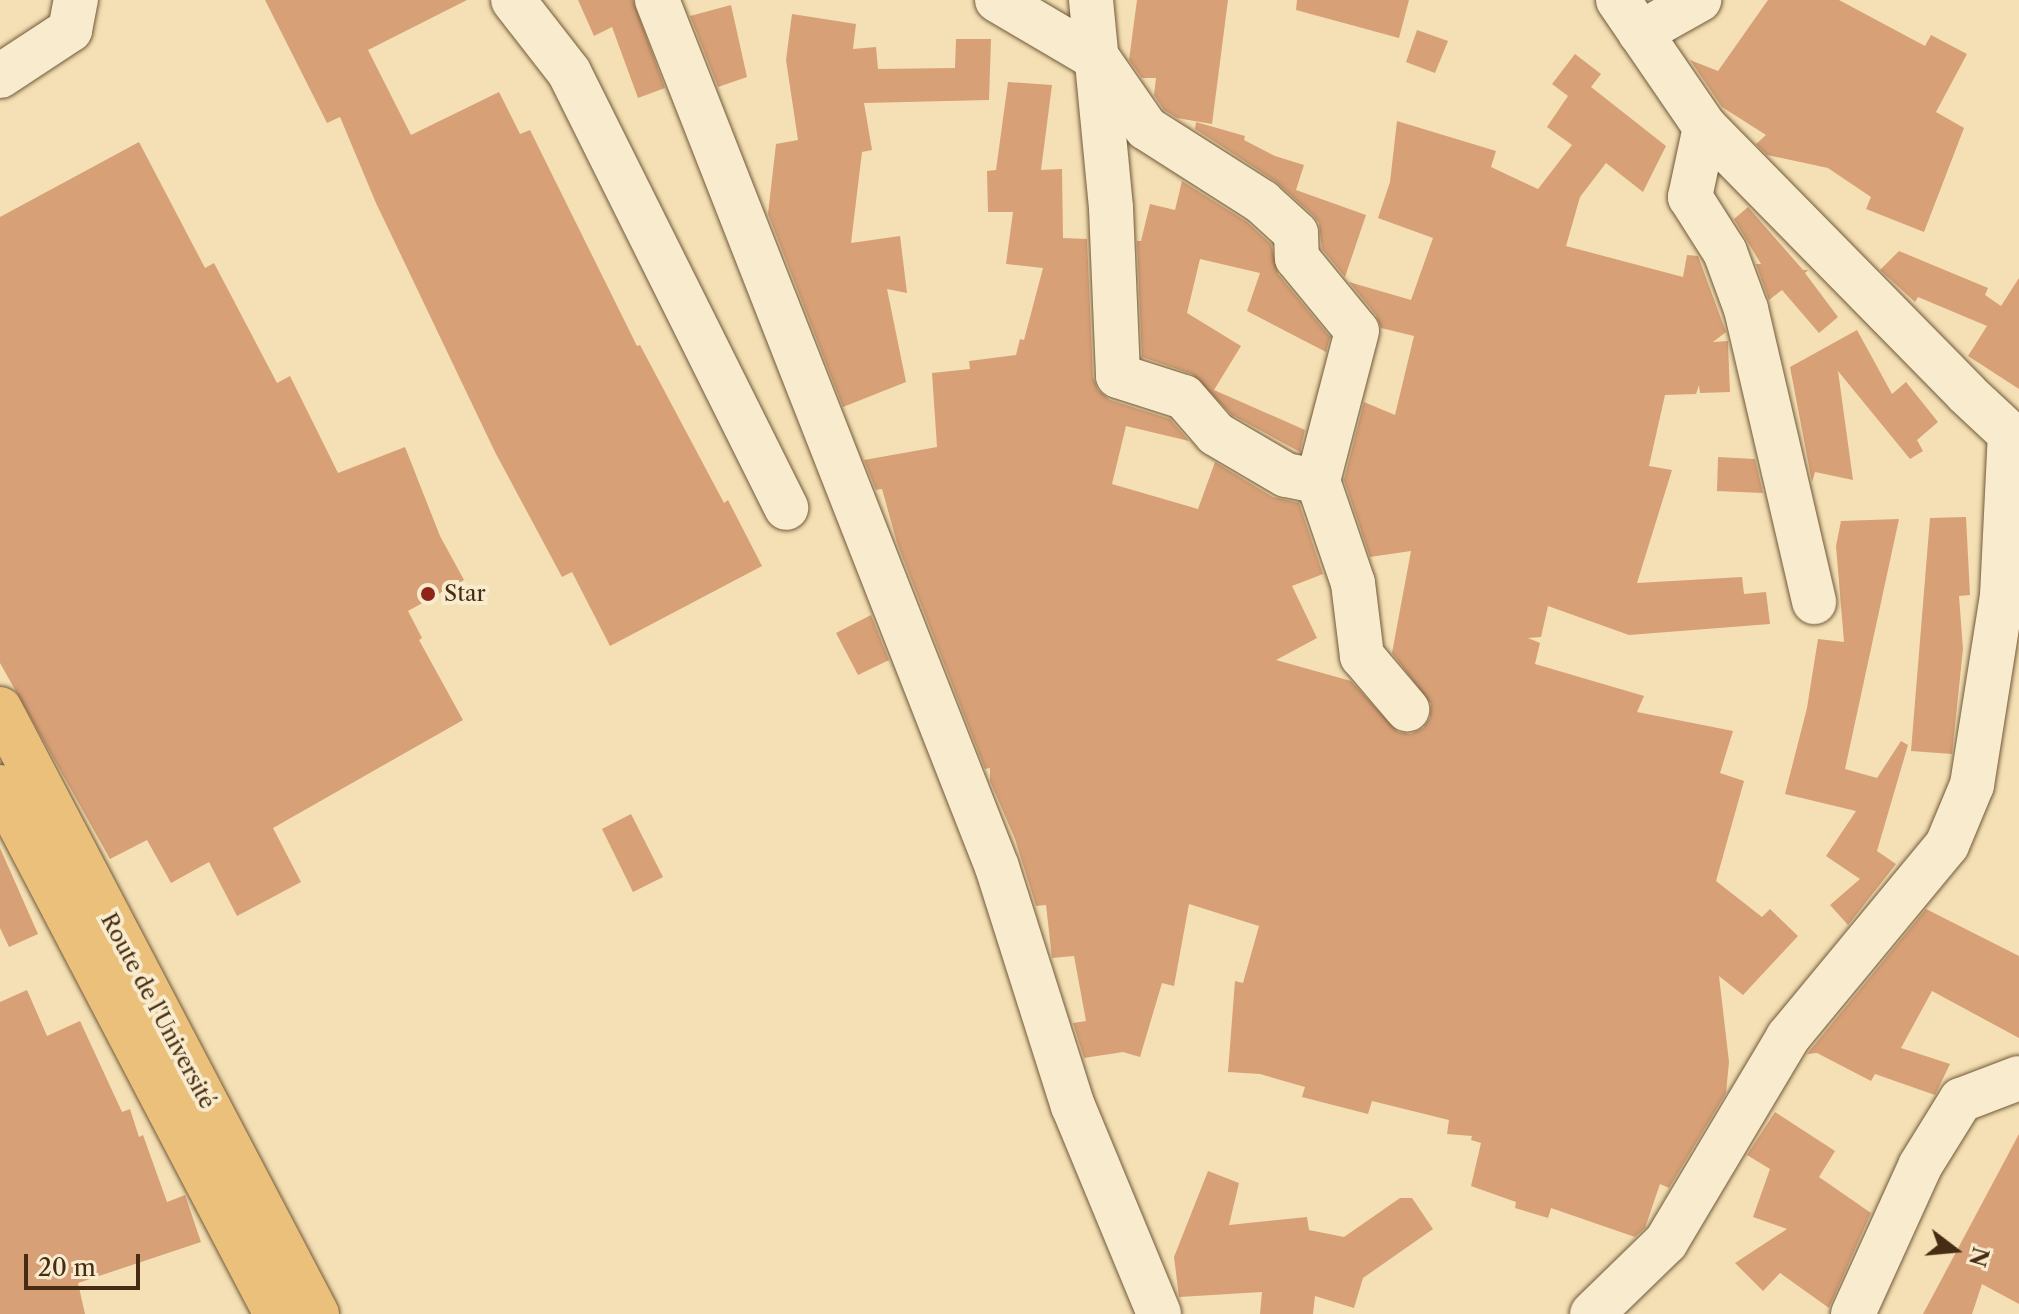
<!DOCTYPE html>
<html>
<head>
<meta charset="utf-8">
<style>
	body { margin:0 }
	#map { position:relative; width:2019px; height:1314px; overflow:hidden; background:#f4e0b4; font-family:"Libre Caslon Text",serif }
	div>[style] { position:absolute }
	.building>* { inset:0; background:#d7a077 }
	.roads { filter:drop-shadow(0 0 2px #72593a) drop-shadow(0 0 2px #72593a) }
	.minor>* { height:44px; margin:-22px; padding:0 22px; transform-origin:22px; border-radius:22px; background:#f8ebce }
	.major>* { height:44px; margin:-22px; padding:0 22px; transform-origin:22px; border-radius:22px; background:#eac07a }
	.dots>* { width:22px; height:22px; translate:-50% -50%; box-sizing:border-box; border:4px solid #f8ebce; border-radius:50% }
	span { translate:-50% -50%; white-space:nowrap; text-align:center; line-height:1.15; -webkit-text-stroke:8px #f8ebce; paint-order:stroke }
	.poi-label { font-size:22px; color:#462c12 }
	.left { translate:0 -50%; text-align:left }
	.street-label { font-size:22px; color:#462c12 }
	.north { position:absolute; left:1915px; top:1210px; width:80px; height:80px; -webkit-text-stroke:6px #f8ebce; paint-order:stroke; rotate:106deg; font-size:22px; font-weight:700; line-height:32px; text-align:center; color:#462c12 }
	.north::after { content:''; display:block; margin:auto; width:28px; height:36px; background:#462c12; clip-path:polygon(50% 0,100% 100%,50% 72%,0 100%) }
	.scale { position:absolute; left:24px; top:1254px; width:116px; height:36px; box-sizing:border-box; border:4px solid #462c12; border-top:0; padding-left:10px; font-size:24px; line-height:28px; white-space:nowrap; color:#462c12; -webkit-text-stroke:6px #f8ebce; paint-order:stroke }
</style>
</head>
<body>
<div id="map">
	<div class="building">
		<i style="clip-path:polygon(265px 0,467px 0,368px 50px,411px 135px,499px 92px,520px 134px,530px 130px,637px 346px,640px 345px,724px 503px,728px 500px,762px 566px,610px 646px,572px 572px,562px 577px,495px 452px,376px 203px,340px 117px,327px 123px)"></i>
		<i style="clip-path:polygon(578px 0,633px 0,665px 88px,638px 98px,612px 27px,594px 36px)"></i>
		<i style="clip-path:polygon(1137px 0,1228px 0,1212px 124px,1177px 118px,1164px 110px,1154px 95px,1156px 78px,1142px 78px,1129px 60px)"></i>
		<i style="clip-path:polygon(1297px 0,1409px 0,1399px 38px,1296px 10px)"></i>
		<i style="clip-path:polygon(1768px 0,1839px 0,1925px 46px,1931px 35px,1967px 54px,1936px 112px,1964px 128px,1924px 232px,1866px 209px,1871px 197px,1828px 168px,1767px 155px,1756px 144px,1766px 135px,1722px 107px,1690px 60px,1718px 71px)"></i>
		<i style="clip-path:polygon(731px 5px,747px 77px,718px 87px,690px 16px)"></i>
		<i style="clip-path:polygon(792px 14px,856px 24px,853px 49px,876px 47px,878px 69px,955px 68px,956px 39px,991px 39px,989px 100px,864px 103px,872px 150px,862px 152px,851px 243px,900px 236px,907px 293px,887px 289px,906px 382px,843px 407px,768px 214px,776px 144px,798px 140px,786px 60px)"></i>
		<i style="clip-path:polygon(1417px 30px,1448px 41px,1435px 73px,1406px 62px)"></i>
		<i style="clip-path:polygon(1575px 54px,1601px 74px,1591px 87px,1666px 146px,1643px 192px,1606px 163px,1580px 197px,1566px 246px,1683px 277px,1687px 255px,1698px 256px,1726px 332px,1713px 342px,1728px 341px,1728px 344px,1730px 392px,1700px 393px,1699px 385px,1696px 394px,1665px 395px,1649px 466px,1672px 470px,1637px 583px,1742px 577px,1744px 594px,1766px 592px,1770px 624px,1629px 635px,1548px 606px,1541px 637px,1528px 638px,1540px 643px,1535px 664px,1644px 696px,1637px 712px,1733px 731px,1720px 773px,1744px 781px,1716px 881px,1762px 917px,1770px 909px,1798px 936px,1743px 995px,1719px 976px,1729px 1062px,1726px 1093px,1669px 1188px,1660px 1184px,1645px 1228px,1635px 1237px,1551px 1208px,1548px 1218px,1515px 1208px,1516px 1202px,1471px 1186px,1481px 1143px,1471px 1140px,1472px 1136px,1447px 1134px,1449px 1120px,1372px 1101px,1368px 1114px,1302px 1097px,1305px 1087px,1260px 1074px,1228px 1072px,1235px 981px,1243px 983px,1259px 926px,1189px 904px,1174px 986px,1162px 983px,1140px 1057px,1123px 1052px,1084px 1058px,1073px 1023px,1086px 1021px,1074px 956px,1052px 958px,1046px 905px,1036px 906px,1015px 839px,990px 781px,990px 768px,985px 769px,897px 543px,882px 489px,876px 490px,864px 460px,937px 447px,932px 373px,970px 369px,969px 361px,1016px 355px,1020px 339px,1024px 340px,1043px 268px,1006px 264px,1013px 212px,988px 212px,987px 171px,996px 170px,1008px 82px,1052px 85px,1041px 170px,1062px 169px,1063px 238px,1087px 239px,1093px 377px,1098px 390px,1110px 400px,1170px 419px,1189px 441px,1126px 426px,1112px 484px,1198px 509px,1215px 462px,1273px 497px,1299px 503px,1323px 574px,1292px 586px,1317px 638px,1276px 660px,1351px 681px,1398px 732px,1411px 734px,1423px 728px,1430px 718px,1431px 704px,1392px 653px,1411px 551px,1370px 557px,1344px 480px,1364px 402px,1395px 415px,1414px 336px,1381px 328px,1376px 315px,1349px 282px,1411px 300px,1433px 238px,1378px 218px,1390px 182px,1397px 121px,1496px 151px,1491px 167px,1538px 189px,1572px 145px,1547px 127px,1568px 96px,1552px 84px)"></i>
		<i style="clip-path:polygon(1196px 122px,1245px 136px,1244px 140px,1275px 156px,1304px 165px,1296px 190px,1366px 215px,1345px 277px,1322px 249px,1319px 223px,1313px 215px,1275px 181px,1195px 129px)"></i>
		<i style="clip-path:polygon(139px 142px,205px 268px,214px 263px,277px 383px,290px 376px,338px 473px,405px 447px,440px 536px,464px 580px,408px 611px,422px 638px,419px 640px,463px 720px,273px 828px,301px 882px,237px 916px,209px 862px,171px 883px,147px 840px,110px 859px,0 663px,0 217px)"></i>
		<i style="clip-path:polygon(1182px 181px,1247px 222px,1271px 244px,1278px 274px,1330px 337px,1326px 352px,1247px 311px,1260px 273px,1200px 259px,1187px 313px,1241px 346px,1214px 390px,1305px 430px,1300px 452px,1232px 415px,1192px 374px,1142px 357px,1137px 241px,1141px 241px,1150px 204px,1175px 210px)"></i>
		<i style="clip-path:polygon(1748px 207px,1803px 270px,1808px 270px,1805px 273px,1838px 317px,1819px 333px,1782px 290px,1769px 300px,1756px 264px,1761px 264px,1734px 219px)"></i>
		<i style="clip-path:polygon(1899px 251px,1988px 288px,1985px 295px,2001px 306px,2019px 278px,2019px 389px,1968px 356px,1987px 326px,1918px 297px,1915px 302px,1880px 270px)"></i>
		<i style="clip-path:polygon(1857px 330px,1892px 394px,1906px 382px,1938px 422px,1917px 440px,1923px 451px,1910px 459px,1838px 371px,1853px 480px,1815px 472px,1812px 482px,1790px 367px)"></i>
		<i style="clip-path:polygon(1718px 457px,1755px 459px,1763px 493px,1717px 491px)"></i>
		<i style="clip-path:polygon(1966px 517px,1970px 595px,1959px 596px,1963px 649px,1952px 754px,1911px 751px,1930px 518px)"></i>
		<i style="clip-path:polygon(1899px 519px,1845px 769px,1877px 778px,1901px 741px,1908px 745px,1877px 851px,1896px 864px,1848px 925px,1830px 905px,1860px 879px,1826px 856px,1856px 811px,1785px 794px,1807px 708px,1818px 639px,1844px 642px,1836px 546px,1841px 521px)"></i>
		<i style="clip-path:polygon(871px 615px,889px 660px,858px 675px,836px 633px)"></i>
		<i style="clip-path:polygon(631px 814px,663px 877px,633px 892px,602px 829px)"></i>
		<i style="clip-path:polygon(0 848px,38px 934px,9px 947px,0 928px)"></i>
		<i style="clip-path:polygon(1926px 909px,2019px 956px,2019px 1038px,1932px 991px,1901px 1048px,1950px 1064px,1935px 1095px,1875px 1074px,1871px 1081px,1817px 1053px,1807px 1054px)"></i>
		<i style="clip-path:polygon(27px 990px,47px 1036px,80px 1021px,122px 1112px,130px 1109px,139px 1137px,143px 1135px,167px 1202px,185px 1195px,201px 1242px,78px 1283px,85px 1314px,0 1314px,0 1002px)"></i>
		<i style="clip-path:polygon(1775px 1112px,1835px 1151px,1819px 1177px,1871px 1213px,1829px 1308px,1780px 1273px,1763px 1291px,1735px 1263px,1787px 1229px,1753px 1217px,1770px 1169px,1747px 1155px)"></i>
		<i style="clip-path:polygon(2019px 1134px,2019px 1304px,1982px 1284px,1972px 1314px,1923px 1314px)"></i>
		<i style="clip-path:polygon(1208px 1171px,1239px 1183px,1229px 1225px,1307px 1217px,1309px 1230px,1344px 1237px,1400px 1198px,1412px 1198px,1433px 1229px,1363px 1278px,1354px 1308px,1315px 1296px,1313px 1314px,1260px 1314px,1262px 1292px,1179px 1297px,1174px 1257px)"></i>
	</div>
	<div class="roads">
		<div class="minor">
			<i style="left:513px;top:0;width:91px;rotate:52.1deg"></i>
			<i style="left:569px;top:72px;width:487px;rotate:63.5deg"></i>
			<i style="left:657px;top:0;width:931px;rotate:68.59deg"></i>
			<i style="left:997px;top:867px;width:251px;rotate:72.4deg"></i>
			<i style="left:1073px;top:1106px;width:225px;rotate:67.5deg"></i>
			<i style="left:997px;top:0;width:118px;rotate:30.5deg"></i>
			<i style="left:1099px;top:60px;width:83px;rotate:55.3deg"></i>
			<i style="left:1146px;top:128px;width:138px;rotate:32.5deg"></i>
			<i style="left:1262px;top:202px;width:46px;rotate:42.4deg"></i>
			<i style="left:1296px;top:233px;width:25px;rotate:88deg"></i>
			<i style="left:1297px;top:258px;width:94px;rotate:50.6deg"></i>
			<i style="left:1357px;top:331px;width:155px;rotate:104.6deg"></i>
			<i style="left:1091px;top:0;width:209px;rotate:84.5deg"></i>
			<i style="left:1111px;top:208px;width:168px;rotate:87.6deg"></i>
			<i style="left:1118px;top:376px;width:69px;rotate:17.7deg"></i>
			<i style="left:1184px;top:397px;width:49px;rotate:49.1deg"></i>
			<i style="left:1216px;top:434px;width:81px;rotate:30.4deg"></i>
			<i style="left:1286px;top:475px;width:33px;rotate:11deg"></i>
			<i style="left:1318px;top:481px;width:108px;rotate:71.1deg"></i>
			<i style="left:1353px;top:583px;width:74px;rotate:83deg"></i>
			<i style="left:1362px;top:656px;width:70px;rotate:49.7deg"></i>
			<i style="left:1618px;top:0;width:154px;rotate:55.6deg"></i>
			<i style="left:1705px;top:127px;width:373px;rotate:45.5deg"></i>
			<i style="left:1966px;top:393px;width:60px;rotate:43deg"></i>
			<i style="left:2010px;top:434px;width:9px;rotate:18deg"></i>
			<i style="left:1640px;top:33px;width:68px;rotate:-29.2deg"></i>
			<i style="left:0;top:76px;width:84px;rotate:-33.3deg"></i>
			<i style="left:70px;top:30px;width:31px;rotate:-79deg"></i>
			<i style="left:1705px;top:127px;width:72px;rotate:102.1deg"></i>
			<i style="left:1690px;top:197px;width:65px;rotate:57.5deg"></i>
			<i style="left:1725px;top:252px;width:61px;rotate:69.8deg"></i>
			<i style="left:1746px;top:309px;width:301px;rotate:76.9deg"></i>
			<i style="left:1592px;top:1314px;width:103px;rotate:-44.2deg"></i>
			<i style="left:1666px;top:1242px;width:239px;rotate:-59.2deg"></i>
			<i style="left:1788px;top:1037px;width:249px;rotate:-50.4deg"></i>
			<i style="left:1947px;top:845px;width:65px;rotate:-67.4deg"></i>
			<i style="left:1972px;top:785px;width:191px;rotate:-81deg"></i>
			<i style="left:2002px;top:596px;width:162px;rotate:-87.2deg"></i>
			<i style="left:1853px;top:1314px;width:162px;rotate:-65.6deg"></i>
			<i style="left:1920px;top:1166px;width:78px;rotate:-58.2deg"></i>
			<i style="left:1961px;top:1100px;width:62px;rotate:-20.8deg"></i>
		</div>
		<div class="major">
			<i style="left:0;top:709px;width:683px;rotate:62.35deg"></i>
			<i style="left:0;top:787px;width:595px;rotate:62.36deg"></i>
		</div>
	</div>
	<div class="dots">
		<i style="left:428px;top:594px;background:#8f2418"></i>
	</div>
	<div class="poi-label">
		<span class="left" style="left:444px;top:594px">Star</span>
	</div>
	<div class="street-label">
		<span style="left:158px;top:1011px;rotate:62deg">Route de l'Université</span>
	</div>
	<div class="north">N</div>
	<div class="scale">20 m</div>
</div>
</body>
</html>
